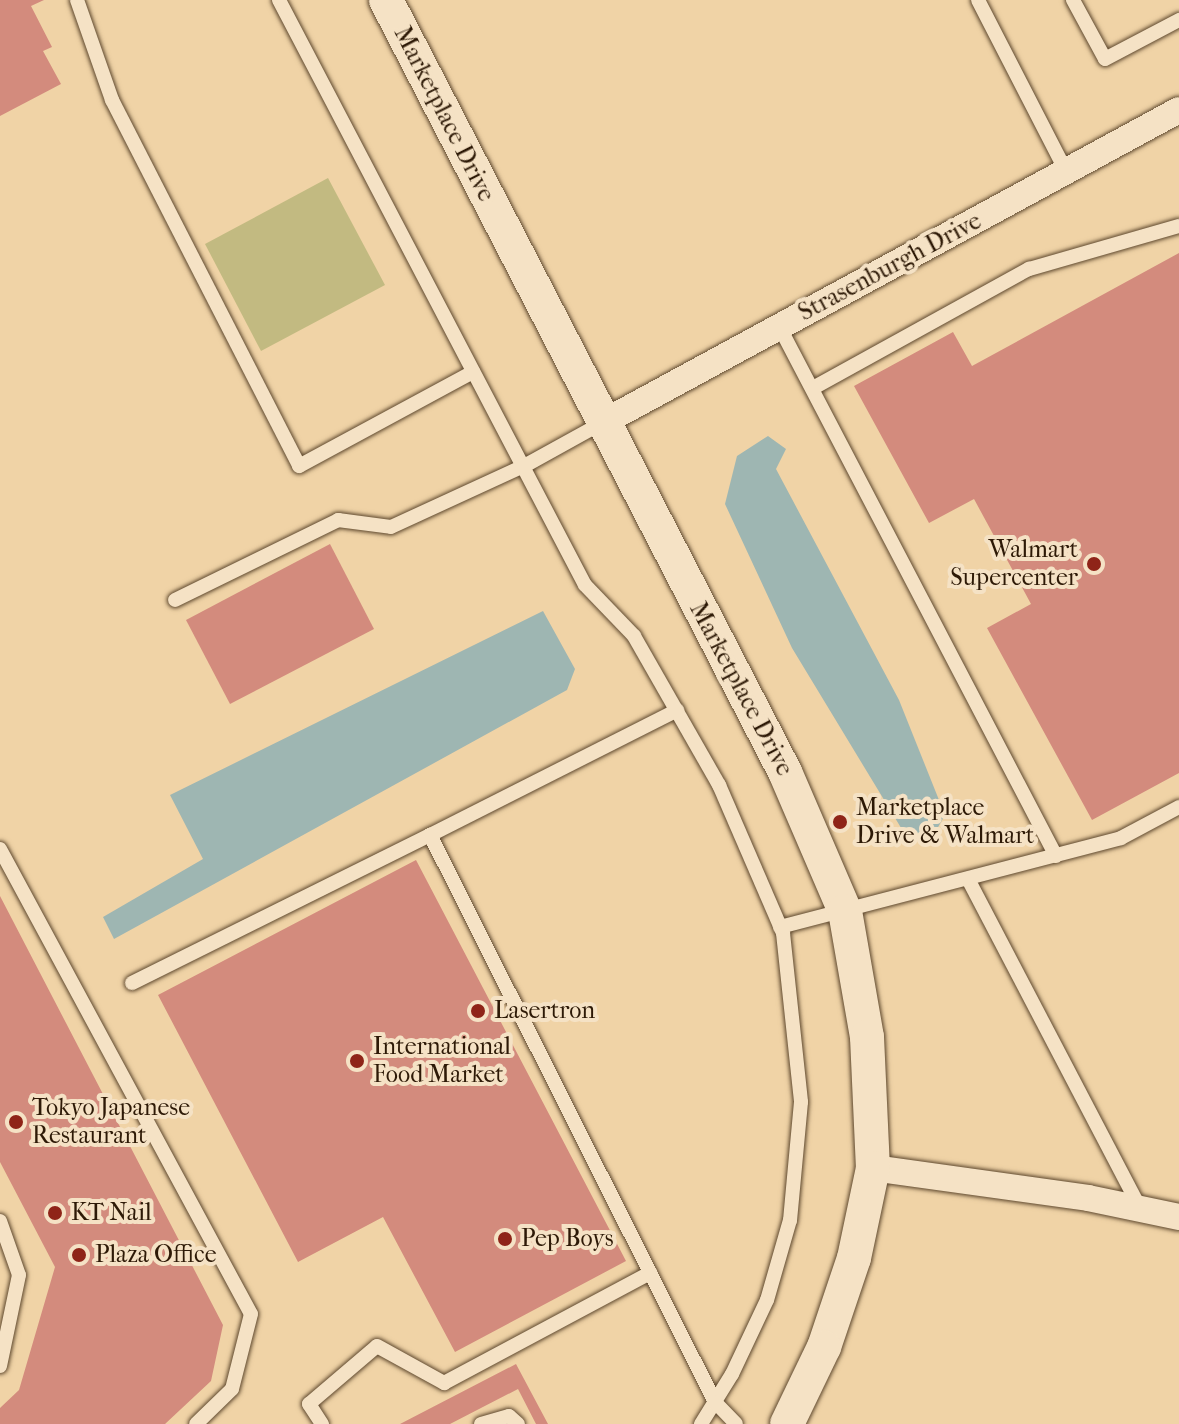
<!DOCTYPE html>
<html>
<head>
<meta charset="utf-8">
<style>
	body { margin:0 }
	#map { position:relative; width:1179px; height:1424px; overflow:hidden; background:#f0d3a6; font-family:"IM FELL French Canon",serif }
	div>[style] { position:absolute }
	.green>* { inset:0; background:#c2ba81 }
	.water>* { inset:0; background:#9eb6b2 }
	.building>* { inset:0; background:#d38b7d }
	.roads { filter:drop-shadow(0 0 2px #5e482e) drop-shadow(0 0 2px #5e482e) }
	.service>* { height:14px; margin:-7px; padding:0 7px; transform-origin:7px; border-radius:7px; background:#f5e2c5 }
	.minor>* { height:26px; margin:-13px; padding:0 13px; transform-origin:13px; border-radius:13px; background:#f5e2c5 }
	.tertiary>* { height:34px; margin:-17px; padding:0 17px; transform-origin:17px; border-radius:17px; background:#f5e2c5 }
	.dots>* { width:22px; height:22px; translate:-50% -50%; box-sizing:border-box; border:4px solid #f5e2c5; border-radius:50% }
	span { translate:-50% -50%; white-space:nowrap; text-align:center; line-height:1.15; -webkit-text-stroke:8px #f5e2c5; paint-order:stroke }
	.street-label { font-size:24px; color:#2d1906 }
	.poi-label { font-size:24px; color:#2d1906 }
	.right { translate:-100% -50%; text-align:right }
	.left { translate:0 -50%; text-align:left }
</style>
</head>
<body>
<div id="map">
	<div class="green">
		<i style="clip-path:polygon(328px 178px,385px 285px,261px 351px,205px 244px)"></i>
	</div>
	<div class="water">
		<i style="clip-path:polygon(768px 436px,786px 449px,776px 469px,899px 700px,945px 815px,933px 836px,909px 841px,792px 648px,725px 504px,737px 456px)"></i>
		<i style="clip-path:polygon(543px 611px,575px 669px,567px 690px,114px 939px,103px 917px,203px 859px,170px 795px)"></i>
	</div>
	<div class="building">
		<i style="clip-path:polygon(0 0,44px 0,31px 6px,52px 47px,43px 51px,61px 84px,0 116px)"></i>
		<i style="clip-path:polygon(1179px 253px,1179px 773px,1092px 820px,987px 628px,1031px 604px,974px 499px,929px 523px,854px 386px,953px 332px,972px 366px)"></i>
		<i style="clip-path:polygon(330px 544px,374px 629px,230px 704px,186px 620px)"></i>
		<i style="clip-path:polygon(416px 860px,626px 1261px,455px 1352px,383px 1217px,298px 1262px,158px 995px)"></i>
		<i style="clip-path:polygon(0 896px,223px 1325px,211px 1381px,165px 1424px,0 1424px,0 1408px,19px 1390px,55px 1267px,0 1162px)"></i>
		<i style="clip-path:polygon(516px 1364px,548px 1424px,536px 1424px,518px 1389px,450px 1424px,400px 1424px)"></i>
	</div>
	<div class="roads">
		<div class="service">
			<i style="left:77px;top:0;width:106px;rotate:70.7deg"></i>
			<i style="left:112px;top:100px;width:411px;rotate:62.9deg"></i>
			<i style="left:299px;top:466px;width:198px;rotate:-28.4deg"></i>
			<i style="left:279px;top:0;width:660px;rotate:62.39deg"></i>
			<i style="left:585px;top:585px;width:71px;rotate:46.1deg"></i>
			<i style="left:634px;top:636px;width:172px;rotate:60.3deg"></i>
			<i style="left:719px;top:785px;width:161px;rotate:66.6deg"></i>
			<i style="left:783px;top:933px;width:170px;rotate:83.9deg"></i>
			<i style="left:801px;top:1102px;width:119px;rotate:95.3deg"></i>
			<i style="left:790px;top:1220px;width:83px;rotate:106deg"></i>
			<i style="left:767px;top:1300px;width:82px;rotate:115.3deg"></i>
			<i style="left:732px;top:1374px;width:59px;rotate:121.8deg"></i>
			<i style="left:978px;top:0;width:192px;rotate:62.8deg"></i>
			<i style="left:1073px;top:0;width:67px;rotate:61.5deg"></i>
			<i style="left:1105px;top:59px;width:84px;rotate:-27.8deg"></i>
			<i style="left:779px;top:326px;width:598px;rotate:62.41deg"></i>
			<i style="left:813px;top:388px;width:247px;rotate:-28.9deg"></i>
			<i style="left:1029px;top:269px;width:156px;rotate:-16deg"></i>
			<i style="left:175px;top:600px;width:182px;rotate:-26.1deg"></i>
			<i style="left:338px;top:520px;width:53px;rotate:7.5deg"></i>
			<i style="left:391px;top:527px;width:149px;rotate:-24.7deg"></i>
			<i style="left:526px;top:465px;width:87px;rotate:-28.9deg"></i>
			<i style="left:430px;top:835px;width:277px;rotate:-26.8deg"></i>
			<i style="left:0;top:849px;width:528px;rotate:61.64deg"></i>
			<i style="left:251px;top:1314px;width:77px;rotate:104.2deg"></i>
			<i style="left:232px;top:1389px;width:50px;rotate:135.8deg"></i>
			<i style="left:968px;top:879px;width:371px;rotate:62.4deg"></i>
			<i style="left:780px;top:927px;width:352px;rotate:-14.6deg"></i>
			<i style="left:1121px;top:838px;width:66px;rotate:-28.1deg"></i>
			<i style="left:132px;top:983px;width:333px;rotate:-26.4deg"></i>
			<i style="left:430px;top:835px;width:635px;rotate:63.31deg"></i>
			<i style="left:715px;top:1402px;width:30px;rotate:46deg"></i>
			<i style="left:0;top:1221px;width:57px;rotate:70.6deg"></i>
			<i style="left:19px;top:1275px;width:93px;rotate:101.8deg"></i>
			<i style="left:322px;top:1424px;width:24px;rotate:-123deg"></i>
			<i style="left:309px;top:1404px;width:89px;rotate:-40.5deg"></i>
			<i style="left:377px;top:1346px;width:77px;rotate:28.9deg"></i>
			<i style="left:444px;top:1383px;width:234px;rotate:-28.1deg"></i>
			<i style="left:481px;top:1424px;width:29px;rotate:-16deg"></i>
			<i style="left:509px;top:1416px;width:12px;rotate:42deg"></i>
		</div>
		<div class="minor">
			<i style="left:602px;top:423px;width:656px;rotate:-28.48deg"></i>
			<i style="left:873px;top:1168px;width:217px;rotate:7.9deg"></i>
			<i style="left:1088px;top:1198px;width:93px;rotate:11.8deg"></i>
		</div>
		<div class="tertiary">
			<i style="left:386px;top:0;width:869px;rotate:62.67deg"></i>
			<i style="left:785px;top:772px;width:151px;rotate:66.7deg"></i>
			<i style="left:845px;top:911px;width:128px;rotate:80.1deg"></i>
			<i style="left:867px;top:1037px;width:131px;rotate:87.4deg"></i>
			<i style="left:873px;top:1168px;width:92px;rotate:101.9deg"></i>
			<i style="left:854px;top:1258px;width:94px;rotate:108.6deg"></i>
			<i style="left:824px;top:1347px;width:85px;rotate:115.7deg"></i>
		</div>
	</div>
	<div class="dots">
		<i style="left:1094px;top:564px;background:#8f2418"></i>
		<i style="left:840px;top:822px;background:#8f2418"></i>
		<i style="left:478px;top:1011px;background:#8f2418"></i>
		<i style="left:357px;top:1061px;background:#8f2418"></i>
		<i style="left:16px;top:1122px;background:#8f2418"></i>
		<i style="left:55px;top:1213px;background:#8f2418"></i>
		<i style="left:505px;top:1239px;background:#8f2418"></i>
		<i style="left:79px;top:1255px;background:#8f2418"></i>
	</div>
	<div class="street-label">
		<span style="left:444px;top:114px;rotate:63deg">Marketplace Drive</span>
		<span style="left:890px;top:267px;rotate:-28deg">Strasenburgh Drive</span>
		<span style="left:741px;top:689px;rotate:62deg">Marketplace Drive</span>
	</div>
	<div class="poi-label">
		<span class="right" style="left:1078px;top:564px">Walmart<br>Supercenter</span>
		<span class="left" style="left:856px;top:822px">Marketplace<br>Drive &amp; Walmart</span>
		<span class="left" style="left:494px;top:1011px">Lasertron</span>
		<span class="left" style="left:373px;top:1061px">International<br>Food Market</span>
		<span class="left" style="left:32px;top:1122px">Tokyo Japanese<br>Restaurant</span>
		<span class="left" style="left:71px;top:1213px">KT Nail</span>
		<span class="left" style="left:521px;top:1239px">Pep Boys</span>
		<span class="left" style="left:95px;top:1255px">Plaza Office</span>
	</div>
</div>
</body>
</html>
